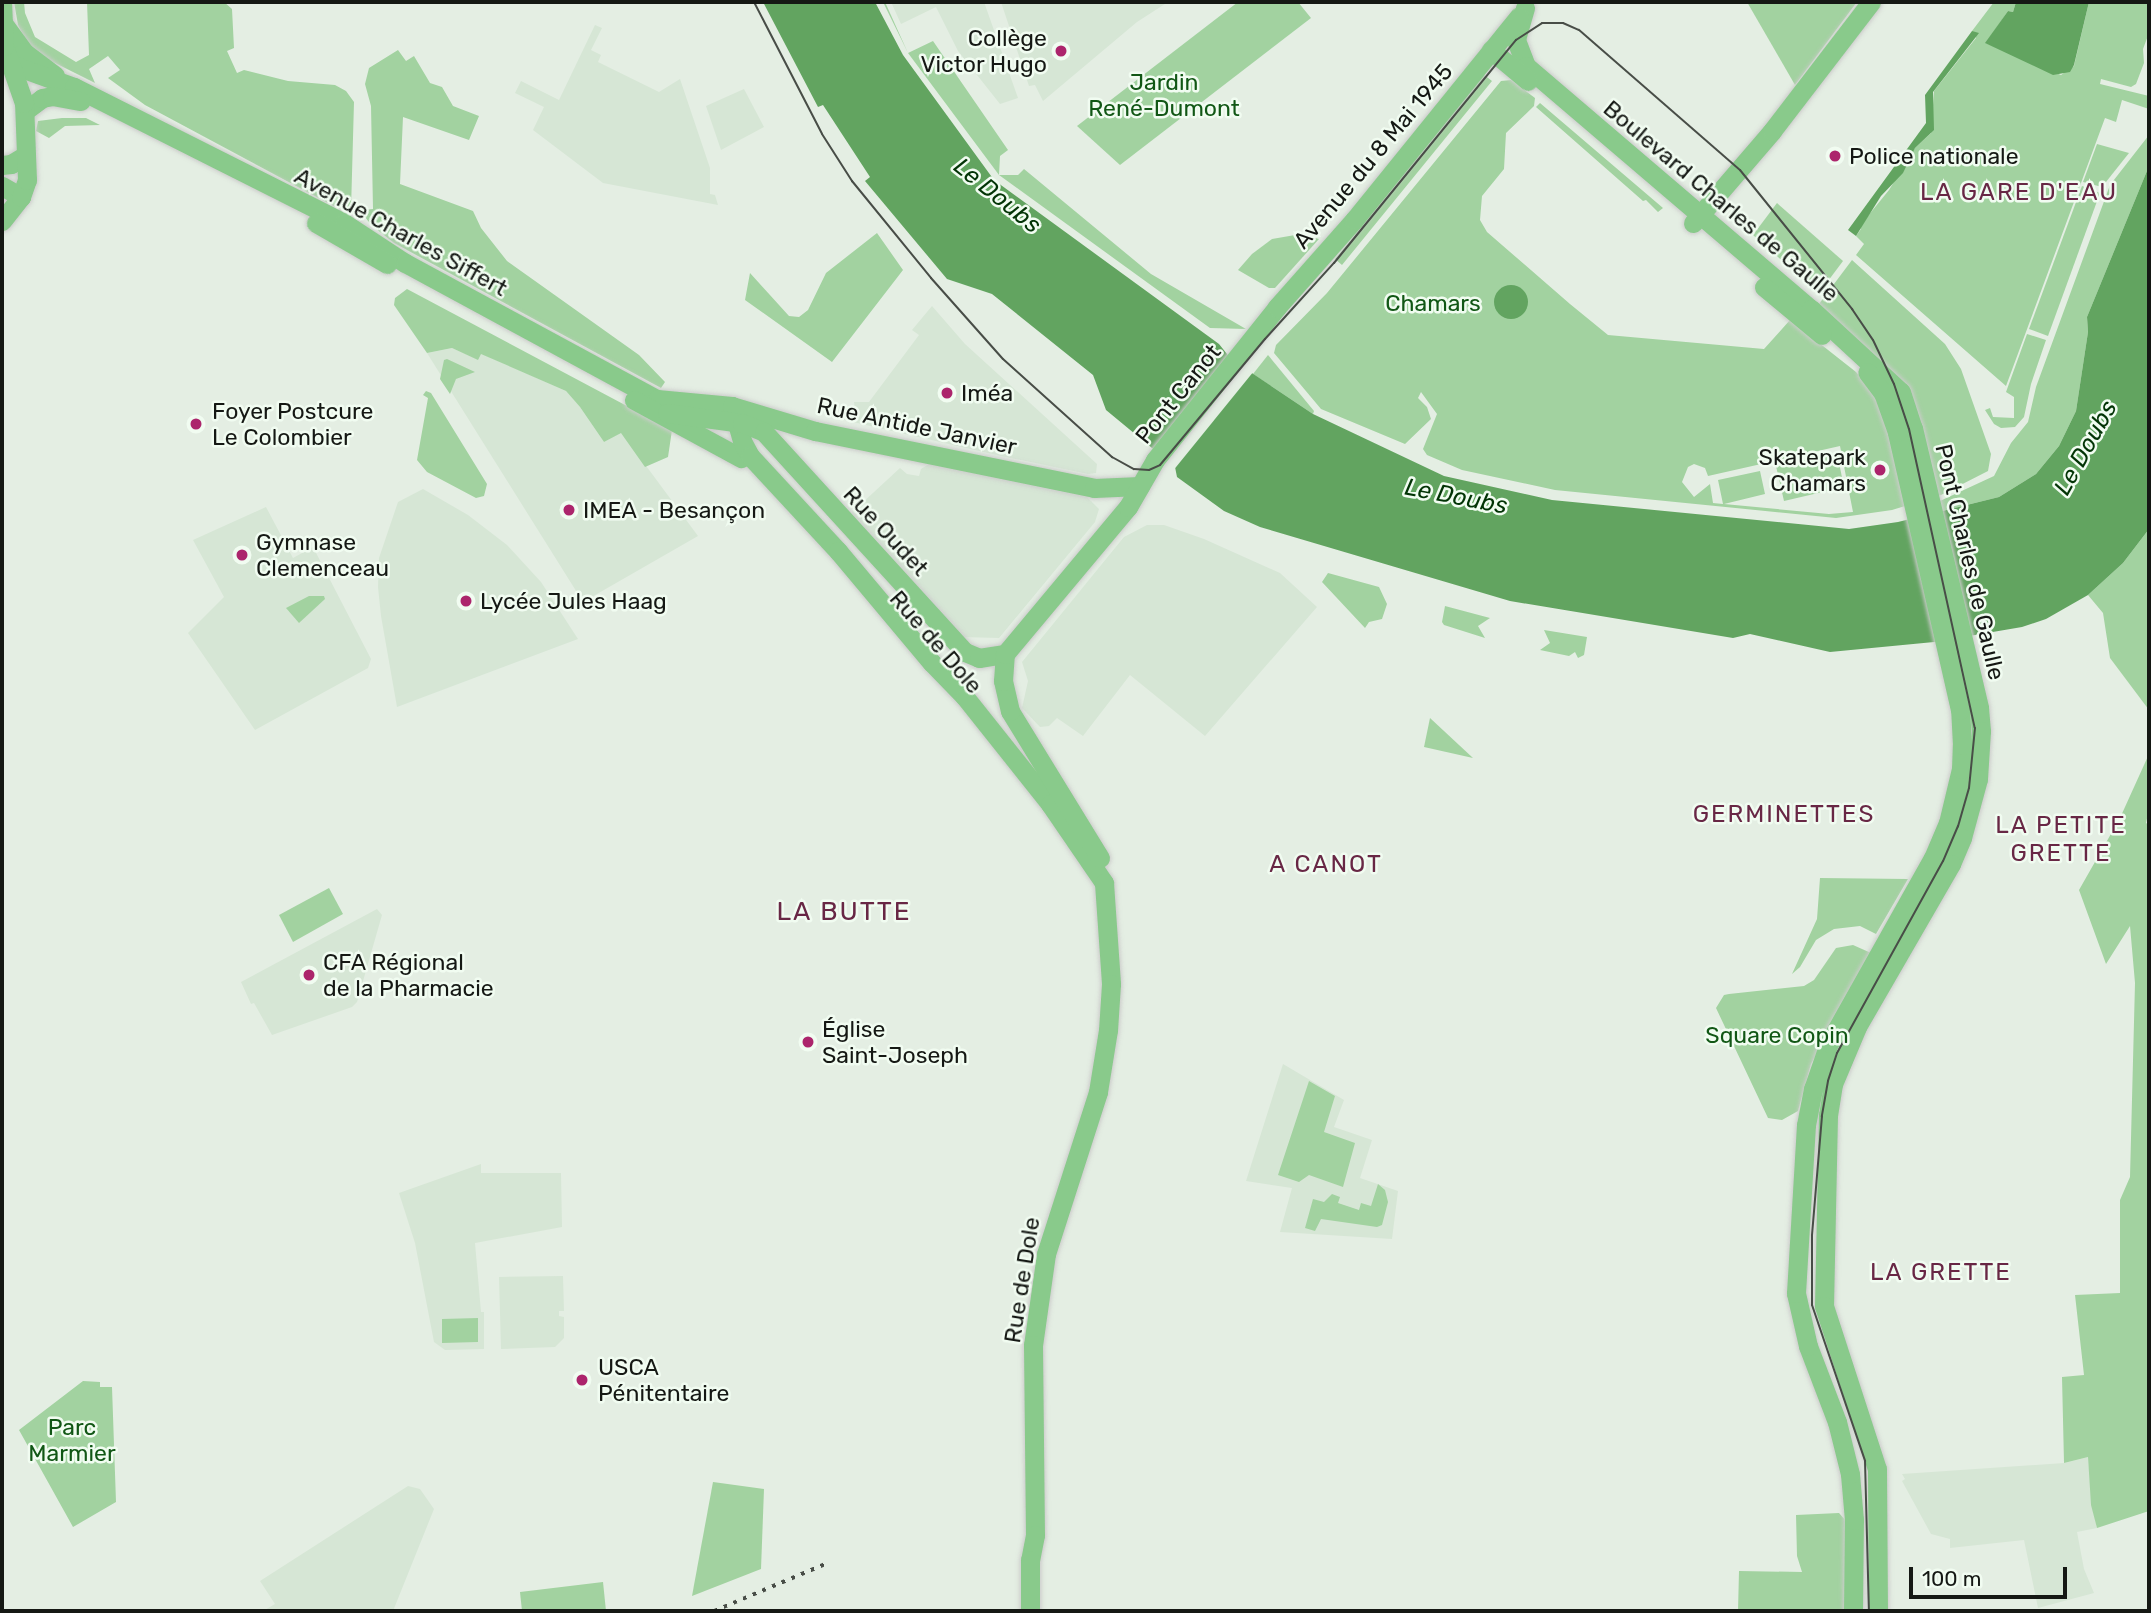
<!DOCTYPE html>
<html>
<head>
<meta charset="utf-8">
<style>
	body { margin:0 }
	#map { position:relative; width:2151px; height:1613px; overflow:hidden; background:#e4eee3; font-family:Rubik,sans-serif }
	div>[style] { position:absolute }
	.built>* { inset:0; background:#d6e6d5 }
	.green>* { inset:0; background:#a2d2a0 }
	.water>* { inset:0; background:#62a460 }
	.round { border-radius:50% }
	.pier>* { inset:0; background:#e4eee3 }
	.roads { filter:drop-shadow(0 0 2px #cccccb) drop-shadow(0 0 2px #cccccb) }
	.major>* { height:19px; margin:-9.5px; padding:0 9.5px; transform-origin:9.5px; border-radius:9.5px; background:#89ca8b }
	.tram>* { height:2px; margin:-1px; padding:0 1px; transform-origin:1px; border-radius:1px; background:#484d47 }
	.rail>* { height:3.5px; margin-top:-1.75px; transform-origin:0; background:repeating-linear-gradient(90deg,#484d47 0 3.5px,transparent 0 10.5px) }
	.dots>* { width:19px; height:19px; translate:-50% -50%; box-sizing:border-box; border:4px solid #f1fcf1; border-radius:50% }
	span { translate:-50% -50%; white-space:nowrap; text-align:center; line-height:1.15; -webkit-text-stroke:5px #f1fcf1; paint-order:stroke }
	.poi-label { font-size:23px; color:#151814 }
	.right { translate:-100% -50%; text-align:right }
	.left { translate:0 -50%; text-align:left }
	.park-label { font-size:23px; color:#115715 }
	.street-label { font-size:23px; color:#151814 }
	.neighbourhood-label { font-size:24px; color:#682745; letter-spacing:2px }
	.water-label { font-size:24px; color:#023405; font-style:italic }
	.quarter-label { font-size:26px; color:#682745; letter-spacing:2px }
	.frame { position:absolute; inset:0; border:4px solid #151814; pointer-events:none }
	.scale { position:absolute; left:1909px; top:1567px; width:158px; height:32px; box-sizing:border-box; border:4px solid #151814; border-top:0; padding-left:9px; font-size:21px; line-height:24px; white-space:nowrap; color:#151814; -webkit-text-stroke:5px #f1fcf1; paint-order:stroke }
</style>
</head>
<body>
<div id="map">
	<div class="built">
		<i style="clip-path:polygon(891px 2px,984px 2px,1018px 98px,1000px 104px,958px 51px,936px 7px,901px 24px)"></i>
		<i style="clip-path:polygon(1001px 2px,1168px 2px,1137px 22px,1043px 101px,1035px 85px,1029px 86px)"></i>
		<i style="clip-path:polygon(595px 25px,602px 28px,591px 50px,601px 55px,598px 62px,659px 92px,680px 79px,710px 168px,710px 194px,715px 195px,718px 205px,603px 183px,533px 130px,544px 107px,515px 93px,521px 81px,559px 100px)"></i>
		<i style="clip-path:polygon(744px 89px,764px 127px,721px 150px,706px 106px)"></i>
		<i style="clip-path:polygon(932px 306px,965px 344px,1097px 464px,1096px 473px,1088px 474px,1001px 456px,840px 419px,846px 416px,848px 409px,855px 411px,854px 402px,869px 402px,919px 335px,912px 330px)"></i>
		<i style="clip-path:polygon(452px 348px,477px 359px,480px 353px,566px 391px,580px 407px,604px 442px,621px 432px,698px 536px,583px 602px,427px 353px)"></i>
		<i style="clip-path:polygon(929px 464px,1087px 497px,1099px 509px,1095px 522px,999px 638px,961px 637px,847px 517px,900px 468px,907px 474px,919px 476px,921px 469px)"></i>
		<i style="clip-path:polygon(423px 489px,468px 515px,507px 545px,541px 582px,578px 639px,397px 707px,381px 616px,378px 587px,379px 558px,398px 502px)"></i>
		<i style="clip-path:polygon(266px 507px,293px 558px,313px 547px,371px 659px,368px 668px,255px 730px,188px 633px,224px 597px,193px 540px)"></i>
		<i style="clip-path:polygon(1147px 525px,1164px 525px,1204px 539px,1280px 573px,1317px 607px,1205px 736px,1130px 675px,1083px 736px,1057px 718px,1049px 726px,1040px 727px,1022px 708px,1028px 681px,1022px 662px,1124px 537px)"></i>
		<i style="clip-path:polygon(377px 909px,382px 915px,357px 1002px,352px 1007px,272px 1035px,254px 1003px,251px 1004px,241px 982px)"></i>
		<i style="clip-path:polygon(1283px 1064px,1344px 1100px,1334px 1127px,1372px 1140px,1360px 1178px,1398px 1191px,1392px 1239px,1280px 1232px,1292px 1188px,1246px 1181px)"></i>
		<i style="clip-path:polygon(481px 1164px,481px 1173px,561px 1173px,562px 1227px,475px 1243px,481px 1312px,484px 1312px,484px 1349px,445px 1350px,434px 1342px,415px 1243px,399px 1193px)"></i>
		<i style="clip-path:polygon(563px 1276px,564px 1311px,559px 1311px,559px 1316px,564px 1317px,564px 1338px,555px 1347px,501px 1349px,499px 1277px)"></i>
		<i style="clip-path:polygon(2088px 1457px,2092px 1505px,2097px 1528px,2077px 1532px,2084px 1569px,2094px 1593px,2038px 1608px,2024px 1540px,1950px 1548px,1950px 1539px,1931px 1534px,1902px 1481px,1905px 1479px,1902px 1474px,2064px 1463px)"></i>
		<i style="clip-path:polygon(408px 1486px,420px 1489px,434px 1509px,393px 1611px,263px 1611px,275px 1604px,260px 1581px)"></i>
	</div>
	<div class="green">
		<i style="clip-path:polygon(14px 2px,24px 2px,25px 13px,35px 37px,76px 62px,89px 55px,87px 2px,224px 2px,232px 9px,234px 48px,227px 51px,237px 73px,244px 70px,288px 81px,335px 85px,346px 91px,354px 102px,351px 210px,343px 206px,339px 209px,145px 105px,108px 78px,120px 70px,108px 56px,89px 69px,95px 83px,47px 59px,27px 43px,18px 25px)"></i>
		<i style="clip-path:polygon(883px 2px,885px 2px,908px 53px,933px 41px,1008px 150px,1000px 156px,999px 175px,1018px 175px,1024px 169px,1151px 274px,1246px 329px,1210px 328px,999px 175px,908px 53px)"></i>
		<i style="clip-path:polygon(1238px 2px,1298px 2px,1311px 18px,1120px 165px,1077px 126px)"></i>
		<i style="clip-path:polygon(1747px 2px,1857px 2px,1795px 85px)"></i>
		<i style="clip-path:polygon(1994px 2px,2016px 2px,2013px 12px,2008px 11px,1986px 43px,2061px 75px,2074px 66px,2089px 2px,2149px 2px,2149px 33px,2143px 49px,2144px 63px,2136px 84px,2131px 87px,2101px 79px,2100px 84px,2149px 96px,2149px 109px,2122px 100px,2116px 122px,2105px 118px,2006px 386px,1856px 255px,1864px 244px,1856px 236px,1861px 229px,1859px 227px,1889px 190px,1915px 148px,1931px 133px,1934px 91px,1976px 38px,1972px 31px)"></i>
		<i style="clip-path:polygon(398px 50px,406px 61px,414px 56px,430px 83px,442px 87px,453px 106px,479px 116px,469px 140px,403px 117px,400px 184px,473px 211px,481px 228px,507px 261px,639px 355px,665px 382px,661px 388px,394px 243px,371px 225px,363px 214px,363px 210px,373px 209px,371px 106px,365px 84px,369px 68px)"></i>
		<i style="clip-path:polygon(1483px 74px,1492px 81px,1342px 265px,1335px 259px,1355px 235px,1353px 233px)"></i>
		<i style="clip-path:polygon(evenodd,1511px 80px,1535px 98px,1534px 106px,1506px 133px,1504px 169px,1482px 196px,1480px 220px,1487px 232px,1570px 304px,1608px 335px,1764px 349px,1790px 320px,1856px 372px,1906px 430px,1816px 308px,1852px 260px,1945px 344px,1961px 369px,1991px 454px,1988px 471px,1941px 495px,1892px 510px,1836px 518px,1555px 490px,1462px 470px,1427px 455px,1423px 449px,1437px 414px,1421px 392px,1418px 398px,1427px 407px,1431px 419px,1405px 444px,1321px 409px,1274px 353px,1276px 345px,1327px 293px,1501px 81px,1511px 80px,1840px 446px,1853px 512px,1829px 514px,1724px 504px,1765px 494px,1760px 471px,1718px 480px,1723px 504px,1713px 503px,1710px 484px,1694px 497px,1682px 482px,1688px 467px,1694px 464px,1705px 468px,1708px 476px,1840px 446px)"></i>
		<i style="clip-path:polygon(1540px 103px,1663px 208px,1658px 212px,1646px 200px,1643px 201px,1536px 107px)"></i>
		<i style="clip-path:polygon(62px 118px,86px 118px,100px 125px,65px 126px,49px 138px,36px 131px,38px 121px)"></i>
		<i style="clip-path:polygon(2149px 135px,2149px 166px,2087px 317px,2088px 332px,2076px 411px,2059px 446px,2036px 474px,1999px 497px,1942px 511px,1940px 501px,1994px 476px,2011px 443px,2028px 422px,2036px 387px,2110px 185px)"></i>
		<i style="clip-path:polygon(2097px 144px,2129px 153px,2102px 187px,2083px 182px)"></i>
		<i style="clip-path:polygon(2082px 186px,2100px 193px,2048px 336px,2029px 329px)"></i>
		<i style="clip-path:polygon(1777px 203px,1843px 261px,1819px 293px,1753px 235px)"></i>
		<i style="clip-path:polygon(877px 233px,903px 270px,832px 362px,745px 300px,750px 273px,789px 316px,799px 317px,808px 310px,826px 273px)"></i>
		<i style="clip-path:polygon(1301px 234px,1319px 239px,1275px 288px,1269px 288px,1238px 270px,1252px 254px,1272px 239px)"></i>
		<i style="clip-path:polygon(407px 289px,672px 430px,668px 457px,645px 467px,621px 433px,604px 442px,580px 407px,566px 391px,481px 354px,478px 360px,452px 348px,427px 353px,394px 305px,395px 298px)"></i>
		<i style="clip-path:polygon(2027px 334px,2046px 340px,2031px 384px,2024px 417px,2015px 427px,2001px 428px,1994px 424px,1985px 410px,1990px 408px,1993px 417px,2014px 418px,2014px 397px,2006px 392px)"></i>
		<i style="clip-path:polygon(1268px 355px,1314px 411px,1313px 414px,1253px 374px)"></i>
		<i style="clip-path:polygon(447px 359px,475px 372px,456px 379px,450px 394px,440px 379px,444px 360px)"></i>
		<i style="clip-path:polygon(426px 391px,431px 393px,487px 484px,484px 496px,476px 498px,427px 472px,417px 460px,428px 398px,423px 395px)"></i>
		<i style="clip-path:polygon(1837px 453px,1844px 487px,1784px 501px,1776px 466px)"></i>
		<i style="clip-path:polygon(2149px 529px,2149px 710px,2110px 658px,2103px 613px,2088px 595px,2123px 563px)"></i>
		<i style="clip-path:polygon(1328px 573px,1379px 587px,1387px 604px,1382px 619px,1369px 622px,1365px 628px,1322px 582px)"></i>
		<i style="clip-path:polygon(309px 596px,324px 596px,325px 599px,299px 623px,286px 608px)"></i>
		<i style="clip-path:polygon(1445px 606px,1490px 618px,1478px 626px,1485px 638px,1444px 625px,1442px 622px)"></i>
		<i style="clip-path:polygon(1544px 630px,1587px 637px,1584px 655px,1578px 658px,1575px 652px,1569px 656px,1540px 650px,1550px 643px)"></i>
		<i style="clip-path:polygon(1430px 718px,1473px 758px,1424px 747px)"></i>
		<i style="clip-path:polygon(2149px 754px,2149px 809px,2146px 823px,2149px 825px,2149px 1511px,2097px 1528px,2091px 1505px,2088px 1457px,2064px 1463px,2062px 1377px,2084px 1375px,2075px 1295px,2120px 1293px,2120px 1200px,2130px 1177px,2135px 983px,2130px 926px,2106px 964px,2079px 890px,2120px 818px)"></i>
		<i style="clip-path:polygon(1820px 878px,1908px 879px,1876px 934px,1860px 926px,1834px 929px,1816px 940px,1800px 967px,1792px 974px,1817px 919px)"></i>
		<i style="clip-path:polygon(329px 888px,343px 914px,293px 942px,279px 915px)"></i>
		<i style="clip-path:polygon(1853px 945px,1871px 953px,1811px 1064px,1798px 1111px,1782px 1120px,1768px 1118px,1716px 1008px,1724px 995px,1729px 994px,1804px 986px,1814px 980px,1836px 948px)"></i>
		<i style="clip-path:polygon(1309px 1081px,1335px 1096px,1324px 1132px,1355px 1143px,1343px 1187px,1309px 1175px,1299px 1182px,1278px 1175px)"></i>
		<i style="clip-path:polygon(1378px 1184px,1385px 1190px,1388px 1202px,1382px 1225px,1377px 1227px,1321px 1219px,1315px 1231px,1305px 1228px,1313px 1199px,1324px 1202px,1332px 1194px,1340px 1197px,1338px 1203px,1359px 1210px,1361px 1203px,1371px 1206px)"></i>
		<i style="clip-path:polygon(478px 1318px,478px 1342px,442px 1343px,442px 1319px)"></i>
		<i style="clip-path:polygon(83px 1381px,100px 1382px,100px 1387px,112px 1387px,116px 1502px,73px 1527px,19px 1430px)"></i>
		<i style="clip-path:polygon(713px 1482px,764px 1489px,761px 1569px,692px 1596px)"></i>
		<i style="clip-path:polygon(1839px 1513px,1846px 1521px,1844px 1611px,1738px 1611px,1739px 1571px,1802px 1572px,1797px 1556px,1796px 1515px)"></i>
		<i style="clip-path:polygon(603px 1582px,606px 1611px,522px 1611px,520px 1592px)"></i>
	</div>
	<div class="water">
		<i style="clip-path:polygon(763px 2px,875px 2px,903px 55px,994px 180px,1219px 344px,1231px 359px,1313px 414px,1444px 476px,1552px 500px,1849px 529px,1898px 522px,1999px 497px,2036px 474px,2059px 446px,2076px 411px,2088px 332px,2087px 317px,2149px 166px,2149px 529px,2123px 563px,2088px 595px,2046px 619px,2022px 627px,1934px 642px,1830px 652px,1750px 634px,1733px 638px,1510px 601px,1260px 527px,1224px 511px,1177px 477px,1175px 467px,1106px 410px,1093px 375px,992px 294px,947px 279px,865px 181px,870px 177px,823px 105px,818px 107px)"></i>
		<i style="clip-path:polygon(2016px 2px,2089px 2px,2074px 65px,2070px 72px,2053px 75px,1985px 43px,2008px 11px,2013px 12px)"></i>
		<i style="clip-path:polygon(1972px 31px,1979px 33px,1933px 92px,1934px 130px,1915px 148px,1903px 173px,1881px 196px,1856px 236px,1848px 230px,1926px 123px,1925px 95px)"></i>
		<i class="round" style="left:1494px;top:285px;width:34px;height:34px"></i>
	</div>
	<div class="pier">
		<i style="clip-path:polygon(1233px 357px,1254px 371px,1172px 472px,1151px 452px)"></i>
	</div>
	<div class="roads">
		<div class="major">
			<i style="left:1525px;top:8px;width:33px;rotate:106deg"></i>
			<i style="left:1516px;top:40px;width:28px;rotate:69deg"></i>
			<i style="left:1526px;top:66px;width:375px;rotate:40.5deg"></i>
			<i style="left:1811px;top:309px;width:122px;rotate:42.7deg"></i>
			<i style="left:1901px;top:392px;width:38px;rotate:72deg"></i>
			<i style="left:1913px;top:428px;width:288px;rotate:76.7deg"></i>
			<i style="left:1979px;top:708px;width:23px;rotate:85deg"></i>
			<i style="left:1981px;top:731px;width:48px;rotate:93.6deg"></i>
			<i style="left:1978px;top:779px;width:61px;rotate:105.2deg"></i>
			<i style="left:1962px;top:838px;width:28px;rotate:113deg"></i>
			<i style="left:1951px;top:864px;width:188px;rotate:120deg"></i>
			<i style="left:1857px;top:1027px;width:62px;rotate:112.8deg"></i>
			<i style="left:1833px;top:1084px;width:31px;rotate:99deg"></i>
			<i style="left:1828px;top:1115px;width:191px;rotate:91.2deg"></i>
			<i style="left:1824px;top:1306px;width:171px;rotate:72deg"></i>
			<i style="left:1877px;top:1469px;width:142px;rotate:89.6deg"></i>
			<i style="left:3px;top:23px;width:36px;rotate:54deg"></i>
			<i style="left:24px;top:52px;width:39px;rotate:37deg"></i>
			<i style="left:1491px;top:50px;width:48px;rotate:40deg"></i>
			<i style="left:2px;top:61px;width:77px;rotate:19.9deg"></i>
			<i style="left:74px;top:87px;width:302px;rotate:26.7deg"></i>
			<i style="left:344px;top:223px;width:73px;rotate:33.3deg"></i>
			<i style="left:405px;top:263px;width:286px;rotate:28.4deg"></i>
			<i style="left:657px;top:399px;width:75px;rotate:5.3deg"></i>
			<i style="left:732px;top:406px;width:87px;rotate:16.8deg"></i>
			<i style="left:815px;top:431px;width:285px;rotate:11.5deg"></i>
			<i style="left:1094px;top:488px;width:46px;rotate:-2.5deg"></i>
			<i style="left:25px;top:111px;width:21px;rotate:-37deg"></i>
			<i style="left:42px;top:98px;width:10px;rotate:-11deg"></i>
			<i style="left:52px;top:96px;width:29px;rotate:10deg"></i>
			<i style="left:2px;top:165px;width:9px;rotate:-6deg"></i>
			<i style="left:11px;top:164px;width:17px;rotate:-31deg"></i>
			<i style="left:2px;top:186px;width:22px;rotate:30deg"></i>
			<i style="left:2px;top:221px;width:31px;rotate:-52deg"></i>
			<i style="left:21px;top:197px;width:18px;rotate:-71deg"></i>
			<i style="left:27px;top:180px;width:77px;rotate:-92.2deg"></i>
			<i style="left:24px;top:103px;width:60px;rotate:-109.3deg"></i>
			<i style="left:4px;top:46px;width:44px;rotate:-92.6deg"></i>
			<i style="left:316px;top:223px;width:82px;rotate:30deg"></i>
			<i style="left:1693px;top:223px;width:121px;rotate:-49.3deg"></i>
			<i style="left:1772px;top:131px;width:163px;rotate:-52.5deg"></i>
			<i style="left:1764px;top:287px;width:75px;rotate:39.6deg"></i>
			<i style="left:634px;top:400px;width:122px;rotate:28.5deg"></i>
			<i style="left:732px;top:406px;width:36px;rotate:74deg"></i>
			<i style="left:742px;top:441px;width:17px;rotate:62deg"></i>
			<i style="left:750px;top:456px;width:129px;rotate:47.2deg"></i>
			<i style="left:838px;top:551px;width:146px;rotate:50deg"></i>
			<i style="left:932px;top:663px;width:47px;rotate:45.9deg"></i>
			<i style="left:965px;top:697px;width:137px;rotate:51.5deg"></i>
			<i style="left:1050px;top:804px;width:96px;rotate:55.6deg"></i>
			<i style="left:1104px;top:883px;width:101px;rotate:86deg"></i>
			<i style="left:1111px;top:984px;width:46px;rotate:93.7deg"></i>
			<i style="left:1108px;top:1030px;width:63px;rotate:99.2deg"></i>
			<i style="left:1098px;top:1092px;width:170px;rotate:107.8deg"></i>
			<i style="left:1046px;top:1254px;width:92px;rotate:98.1deg"></i>
			<i style="left:1033px;top:1345px;width:190px;rotate:89.4deg"></i>
			<i style="left:1035px;top:1535px;width:25px;rotate:101deg"></i>
			<i style="left:1030px;top:1560px;width:51px;rotate:90deg"></i>
			<i style="left:667px;top:413px;width:76px;rotate:7.6deg"></i>
			<i style="left:742px;top:423px;width:24px;rotate:22deg"></i>
			<i style="left:764px;top:432px;width:298px;rotate:47.6deg"></i>
			<i style="left:965px;top:652px;width:15px;rotate:23deg"></i>
			<i style="left:979px;top:658px;width:26px;rotate:-9deg"></i>
			<i style="left:1100px;top:858px;width:172px;rotate:-121.5deg"></i>
			<i style="left:1010px;top:711px;width:31px;rotate:-103deg"></i>
			<i style="left:1003px;top:681px;width:27px;rotate:-86deg"></i>
			<i style="left:1005px;top:654px;width:192px;rotate:-50.1deg"></i>
			<i style="left:1128px;top:507px;width:54px;rotate:-60.1deg"></i>
			<i style="left:1155px;top:460px;width:196px;rotate:-51.4deg"></i>
			<i style="left:1277px;top:307px;width:116px;rotate:-48.5deg"></i>
			<i style="left:1354px;top:220px;width:262px;rotate:-51deg"></i>
			<i style="left:1853px;top:1611px;width:91px;rotate:-89.4deg"></i>
			<i style="left:1854px;top:1520px;width:46px;rotate:-95deg"></i>
			<i style="left:1850px;top:1474px;width:54px;rotate:-104deg"></i>
			<i style="left:1837px;top:1422px;width:81px;rotate:-110.9deg"></i>
			<i style="left:1808px;top:1346px;width:54px;rotate:-102.8deg"></i>
			<i style="left:1796px;top:1293px;width:168px;rotate:-86.6deg"></i>
			<i style="left:1806px;top:1125px;width:37px;rotate:-79deg"></i>
			<i style="left:1813px;top:1089px;width:49px;rotate:-70.8deg"></i>
			<i style="left:1829px;top:1043px;width:212px;rotate:-60.7deg"></i>
			<i style="left:1933px;top:858px;width:38px;rotate:-67deg"></i>
			<i style="left:1948px;top:823px;width:56px;rotate:-76.5deg"></i>
			<i style="left:1961px;top:769px;width:24px;rotate:-88deg"></i>
			<i style="left:1962px;top:745px;width:35px;rotate:-93deg"></i>
			<i style="left:1960px;top:710px;width:285px;rotate:-102.8deg"></i>
			<i style="left:1897px;top:432px;width:41px;rotate:-109.7deg"></i>
			<i style="left:1883px;top:393px;width:26px;rotate:-127deg"></i>
		</div>
	</div>
	<div class="tram">
		<i style="left:754px;top:2px;width:148px;rotate:62.7deg"></i>
		<i style="left:822px;top:134px;width:56px;rotate:57.4deg"></i>
		<i style="left:852px;top:181px;width:125px;rotate:50.8deg"></i>
		<i style="left:931px;top:278px;width:108px;rotate:48.4deg"></i>
		<i style="left:1003px;top:359px;width:147px;rotate:42deg"></i>
		<i style="left:1112px;top:457px;width:25px;rotate:29deg"></i>
		<i style="left:1134px;top:469px;width:15px;rotate:4deg"></i>
		<i style="left:1149px;top:470px;width:12px;rotate:-24deg"></i>
		<i style="left:1160px;top:465px;width:164px;rotate:-50.2deg"></i>
		<i style="left:1265px;top:339px;width:103px;rotate:-47.8deg"></i>
		<i style="left:1334px;top:263px;width:288px;rotate:-50.8deg"></i>
		<i style="left:1516px;top:40px;width:31px;rotate:-33deg"></i>
		<i style="left:1542px;top:23px;width:21px"></i>
		<i style="left:1563px;top:23px;width:17px;rotate:24deg"></i>
		<i style="left:1579px;top:30px;width:213px;rotate:41deg"></i>
		<i style="left:1740px;top:170px;width:179px;rotate:51.1deg"></i>
		<i style="left:1852px;top:309px;width:37px;rotate:56deg"></i>
		<i style="left:1873px;top:340px;width:49px;rotate:64.5deg"></i>
		<i style="left:1894px;top:384px;width:47px;rotate:71.6deg"></i>
		<i style="left:1909px;top:429px;width:306px;rotate:77.6deg"></i>
		<i style="left:1975px;top:728px;width:60px;rotate:95.7deg"></i>
		<i style="left:1969px;top:788px;width:40px;rotate:106deg"></i>
		<i style="left:1958px;top:826px;width:38px;rotate:113deg"></i>
		<i style="left:1943px;top:861px;width:219px;rotate:118.9deg"></i>
		<i style="left:1837px;top:1053px;width:29px;rotate:108deg"></i>
		<i style="left:1828px;top:1081px;width:36px;rotate:100deg"></i>
		<i style="left:1822px;top:1116px;width:120px;rotate:94.8deg"></i>
		<i style="left:1812px;top:1236px;width:69px;rotate:90deg"></i>
		<i style="left:1812px;top:1305px;width:165px;rotate:71.2deg"></i>
		<i style="left:1865px;top:1461px;width:150px;rotate:88.5deg"></i>
	</div>
	<div class="rail">
		<i style="left:714px;top:1611px;width:121px;rotate:-22.9deg"></i>
	</div>
	<div class="dots">
		<i style="left:1061px;top:51px;background:#ac256c"></i>
		<i style="left:1835px;top:156px;background:#ac256c"></i>
		<i style="left:947px;top:393px;background:#ac256c"></i>
		<i style="left:196px;top:424px;background:#ac256c"></i>
		<i style="left:1880px;top:470px;background:#ac256c"></i>
		<i style="left:569px;top:510px;background:#ac256c"></i>
		<i style="left:242px;top:555px;background:#ac256c"></i>
		<i style="left:466px;top:601px;background:#ac256c"></i>
		<i style="left:309px;top:975px;background:#ac256c"></i>
		<i style="left:808px;top:1042px;background:#ac256c"></i>
		<i style="left:582px;top:1380px;background:#ac256c"></i>
	</div>
	<div class="poi-label">
		<span class="right" style="left:1047px;top:51px">Collège<br>Victor Hugo</span>
		<span class="left" style="left:1849px;top:156px">Police nationale</span>
		<span class="left" style="left:961px;top:393px">Iméa</span>
		<span class="left" style="left:212px;top:424px">Foyer Postcure<br>Le Colombier</span>
		<span class="right" style="left:1866px;top:470px">Skatepark<br>Chamars</span>
		<span class="left" style="left:583px;top:510px">IMEA - Besançon</span>
		<span class="left" style="left:256px;top:555px">Gymnase<br>Clemenceau</span>
		<span class="left" style="left:480px;top:601px">Lycée Jules Haag</span>
		<span class="left" style="left:323px;top:975px">CFA Régional<br>de la Pharmacie</span>
		<span class="left" style="left:822px;top:1042px">Église<br>Saint-Joseph</span>
		<span class="left" style="left:598px;top:1380px">USCA<br>Pénitentaire</span>
	</div>
	<div class="park-label">
		<span style="left:1164px;top:95px">Jardin<br>René-Dumont</span>
		<span style="left:1433px;top:303px">Chamars</span>
		<span style="left:1777px;top:1035px">Square Copin</span>
		<span style="left:72px;top:1440px">Parc<br>Marmier</span>
	</div>
	<div class="street-label">
		<span style="left:1373px;top:156px;rotate:-50deg">Avenue du 8 Mai 1945</span>
		<span style="left:1721px;top:201px;rotate:40deg">Boulevard Charles de Gaulle</span>
		<span style="left:401px;top:232px;rotate:29deg">Avenue Charles Siffert</span>
		<span style="left:1178px;top:394px;rotate:-51deg">Pont Canot</span>
		<span style="left:917px;top:426px;rotate:12deg">Rue Antide Janvier</span>
		<span style="left:886px;top:531px;rotate:47deg">Rue Oudet</span>
		<span style="left:1970px;top:562px;rotate:77deg">Pont Charles de Gaulle</span>
		<span style="left:936px;top:642px;rotate:49deg">Rue de Dole</span>
		<span style="left:1022px;top:1280px;rotate:-81deg">Rue de Dole</span>
	</div>
	<div class="neighbourhood-label">
		<span style="left:2019px;top:193px">LA GARE D'EAU</span>
		<span style="left:1784px;top:815px">GERMINETTES</span>
		<span style="left:2061px;top:840px">LA PETITE<br>GRETTE</span>
		<span style="left:1326px;top:865px">A CANOT</span>
		<span style="left:1941px;top:1273px">LA GRETTE</span>
	</div>
	<div class="water-label">
		<span style="left:997px;top:196px;rotate:39deg">Le Doubs</span>
		<span style="left:2086px;top:448px;rotate:-61deg">Le Doubs</span>
		<span style="left:1456px;top:497px;rotate:11deg">Le Doubs</span>
	</div>
	<div class="quarter-label">
		<span style="left:844px;top:912px">LA BUTTE</span>
	</div>
	<div class="frame"></div>
	<div class="scale">100 m</div>
</div>
</body>
</html>
